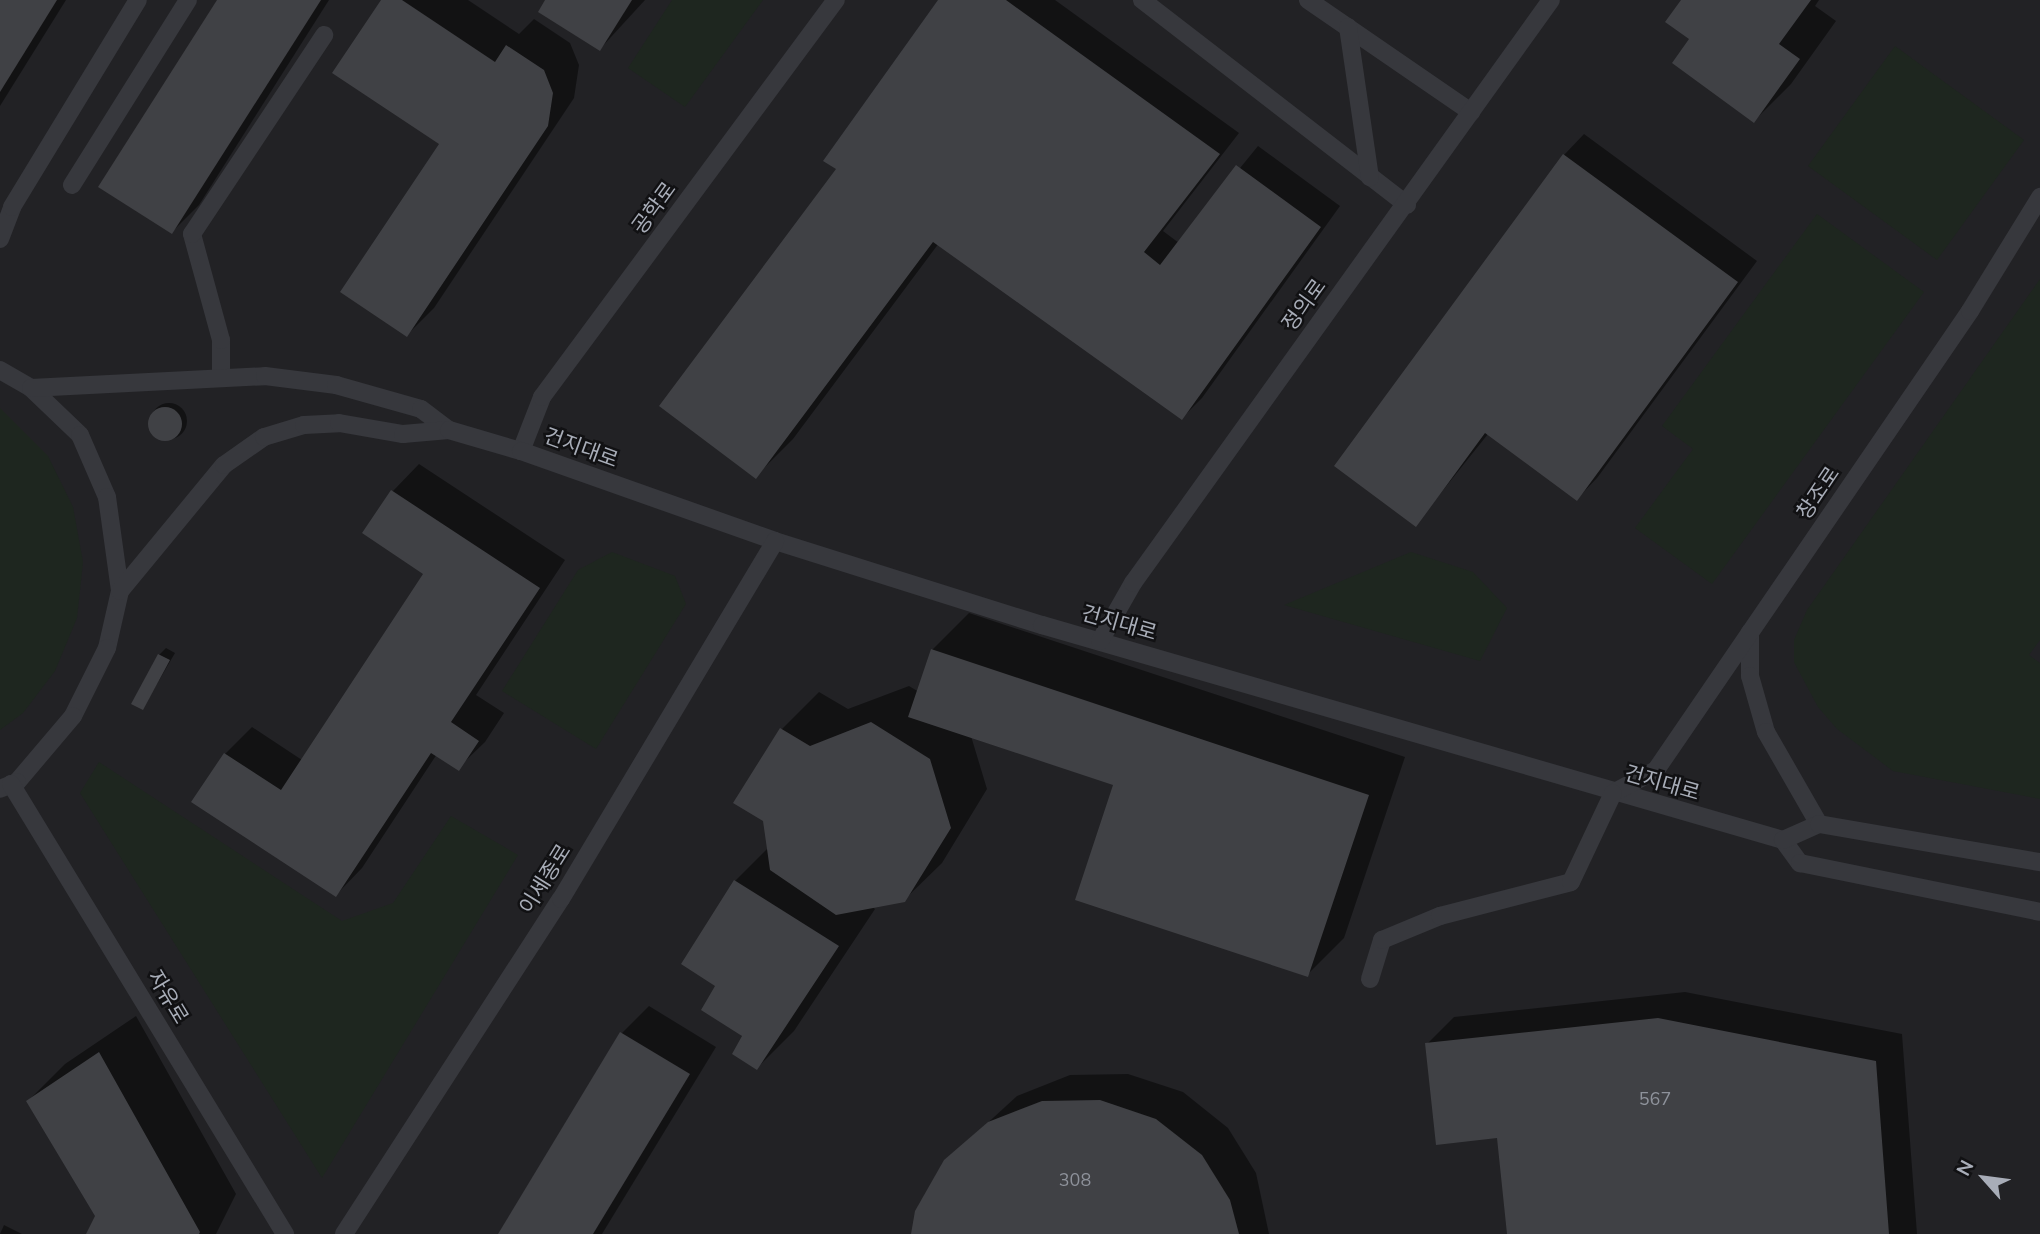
<!DOCTYPE html>
<html>
<head>
<meta charset="utf-8">
<style>
	body { margin:0 }
	#map { position:relative; width:2040px; height:1234px; overflow:hidden; background:#161618; font-family:"Nunito Sans","Noto Sans KR",sans-serif }
	div>[style] { position:absolute }
	.built>* { inset:0; background:#222225 }
	.green>* { inset:0; background:#1e261f }
	.shadow>* { inset:0; background:#0007 }
	.round { border-radius:50% }
	.building>* { inset:0; background:#404145 }
	.lane>* { height:18px; margin:-9px; padding:0 9px; transform-origin:9px; border-radius:9px; background:#37383d }
	span { translate:-50% -50%; white-space:nowrap; text-align:center; line-height:1.15; -webkit-text-stroke:5px #111113; paint-order:stroke }
	.number-label { font-size:18px; color:#8e929b }
	.number-label span { -webkit-text-stroke-width:0 }
	.street-label { font-size:21px; color:#a8adb8 }
	.north { position:absolute; left:1949px; top:1143px; width:70px; height:70px; -webkit-text-stroke:5px #111113; paint-order:stroke; rotate:298deg; font-size:19px; font-weight:700; line-height:28px; text-align:center; color:#a8adb8 }
	.north::after { content:''; display:block; margin:auto; width:24px; height:32px; background:#a8adb8; clip-path:polygon(50% 0,100% 100%,50% 72%,0 100%) }
</style>
</head>
<body>
<div id="map">
	<div class="built">
		<i style="clip-path:polygon(0 0,2040px 0,2040px 1234px,0 1234px)"></i>
	</div>
	<div class="green">
		<i style="clip-path:polygon(672px 0,763px 0,685px 107px,628px 68px)"></i>
		<i style="clip-path:polygon(1895px 46px,2024px 140px,1937px 260px,1808px 166px)"></i>
		<i style="clip-path:polygon(1817px 214px,1924px 292px,1712px 584px,1635px 528px,1693px 449px,1662px 426px)"></i>
		<i style="clip-path:polygon(2040px 279px,2040px 640px,2029px 655px,2040px 663px,2040px 799px,1893px 771px,1837px 729px,1818px 707px,1794px 662px,1794px 640px,1807px 610px)"></i>
		<i style="clip-path:polygon(0 408px,48px 456px,73px 507px,83px 562px,77px 618px,55px 671px,23px 713px,0 730px)"></i>
		<i style="clip-path:polygon(612px 552px,675px 576px,686px 604px,596px 749px,502px 691px,578px 570px)"></i>
		<i style="clip-path:polygon(1411px 552px,1473px 572px,1507px 608px,1480px 661px,1284px 605px)"></i>
		<i style="clip-path:polygon(99px 762px,342px 921px,393px 903px,451px 816px,518px 855px,322px 1178px,80px 793px)"></i>
	</div>
	<div class="shadow">
		<i style="clip-path:polygon(0 0,66px 0,0 106px)"></i>
		<i style="clip-path:polygon(220px 0,329px 0,199px 205px,172px 232px)"></i>
		<i style="clip-path:polygon(383px 0,468px 0,519px 34px,534px 19px,570px 43px,579px 65px,574px 98px,434px 308px,407px 335px,441px 143px)"></i>
		<i style="clip-path:polygon(547px 0,645px 0,600px 49px)"></i>
		<i style="clip-path:polygon(941px 0,1055px 0,1239px 133px,1163px 231px,1179px 243px,1258px 146px,1340px 206px,1202px 398px,1182px 418px,939px 243px,793px 439px,756px 476px,838px 170px)"></i>
		<i style="clip-path:polygon(1683px 0,1819px 0,1815px 6px,1836px 21px,1791px 84px,1754px 121px,1691px 39px)"></i>
		<i style="clip-path:polygon(1584px 134px,1757px 261px,1597px 478px,1577px 499px,1488px 434px,1416px 524px,1564px 155px)"></i>
		<i class="round" style="left:151px;top:403px;width:36px;height:36px"></i>
		<i style="clip-path:polygon(419px 464px,565px 560px,476px 695px,504px 713px,485px 742px,458px 768px,437px 754px,362px 868px,336px 895px,225px 754px,252px 727px,302px 760px,426px 573px,365px 533px,393px 491px)"></i>
		<i style="clip-path:polygon(969px 613px,1405px 757px,1344px 938px,1307px 975px,1116px 784px,971px 736px,987px 789px,942px 863px,904px 900px,871px 906px,875px 909px,794px 1031px,757px 1068px,718px 986px,735px 881px,769px 847px,765px 820px,736px 802px,782px 729px,819px 692px,848px 709px,909px 686px,919px 692px,932px 650px)"></i>
		<i style="clip-path:polygon(166px 648px,175px 653px,143px 708px,159px 655px)"></i>
		<i style="clip-path:polygon(1685px 992px,1902px 1034px,1917px 1234px,1509px 1234px,1499px 1136px,1427px 1044px,1454px 1017px)"></i>
		<i style="clip-path:polygon(649px 1006px,716px 1047px,602px 1234px,500px 1234px,622px 1033px)"></i>
		<i style="clip-path:polygon(136px 1016px,236px 1194px,216px 1234px,88px 1234px,97px 1215px,28px 1101px,65px 1064px)"></i>
		<i style="clip-path:polygon(1128px 1074px,1183px 1092px,1228px 1128px,1256px 1173px,1269px 1234px,912px 1234px,945px 1162px,1017px 1096px,1070px 1075px)"></i>
		<i style="clip-path:polygon(4px 1225px,22px 1234px,0 1234px)"></i>
	</div>
	<div class="building">
		<i style="clip-path:polygon(0 0,57px 0,0 92px)"></i>
		<i style="clip-path:polygon(217px 0,321px 0,172px 234px,98px 187px)"></i>
		<i style="clip-path:polygon(381px 0,402px 0,495px 62px,506px 45px,544px 70px,553px 93px,548px 126px,407px 337px,340px 292px,439px 144px,332px 73px)"></i>
		<i style="clip-path:polygon(545px 0,632px 0,600px 51px,538px 12px)"></i>
		<i style="clip-path:polygon(938px 0,1006px 0,1220px 154px,1144px 252px,1160px 265px,1236px 165px,1321px 227px,1182px 420px,933px 242px,756px 479px,659px 406px,836px 169px,823px 161px)"></i>
		<i style="clip-path:polygon(1681px 0,1811px 0,1779px 44px,1800px 59px,1754px 123px,1672px 63px,1689px 39px,1665px 22px)"></i>
		<i style="clip-path:polygon(1563px 154px,1738px 282px,1577px 501px,1485px 433px,1416px 527px,1334px 466px)"></i>
		<i class="round" style="left:148px;top:407px;width:34px;height:34px"></i>
		<i style="clip-path:polygon(391px 490px,540px 588px,451px 722px,479px 741px,459px 771px,431px 753px,336px 897px,191px 802px,224px 753px,281px 790px,423px 574px,362px 533px)"></i>
		<i style="clip-path:polygon(931px 649px,1369px 795px,1308px 977px,1075px 900px,1113px 785px,908px 717px)"></i>
		<i style="clip-path:polygon(158px 654px,170px 660px,143px 710px,131px 704px)"></i>
		<i style="clip-path:polygon(871px 722px,930px 759px,951px 828px,905px 902px,836px 915px,770px 870px,763px 821px,733px 803px,780px 728px,810px 746px)"></i>
		<i style="clip-path:polygon(734px 880px,839px 946px,757px 1070px,732px 1054px,742px 1036px,701px 1010px,715px 986px,681px 964px)"></i>
		<i style="clip-path:polygon(1658px 1018px,1876px 1061px,1889px 1234px,1507px 1234px,1497px 1138px,1436px 1145px,1425px 1043px)"></i>
		<i style="clip-path:polygon(620px 1032px,690px 1074px,593px 1234px,498px 1234px)"></i>
		<i style="clip-path:polygon(99px 1052px,200px 1232px,199px 1234px,86px 1234px,95px 1216px,26px 1101px)"></i>
		<i style="clip-path:polygon(1100px 1100px,1156px 1119px,1202px 1155px,1230px 1200px,1239px 1234px,911px 1234px,915px 1211px,944px 1160px,988px 1122px,1042px 1101px)"></i>
	</div>
	<div class="lane">
		<i style="left:1142px;top:0;width:335px;rotate:37.7deg"></i>
		<i style="left:1308px;top:0;width:198px;rotate:34.5deg"></i>
		<i style="left:1348px;top:27px;width:152px;rotate:81.7deg"></i>
		<i style="left:72px;top:185px;width:218px;rotate:-57.9deg"></i>
		<i style="left:0;top:239px;width:34px;rotate:-69deg"></i>
		<i style="left:12px;top:207px;width:242px;rotate:-58.7deg"></i>
		<i style="left:0;top:370px;width:36px;rotate:30deg"></i>
		<i style="left:31px;top:388px;width:68px;rotate:43.8deg"></i>
		<i style="left:80px;top:435px;width:68px;rotate:66.5deg"></i>
		<i style="left:107px;top:497px;width:95px;rotate:82.1deg"></i>
		<i style="left:120px;top:591px;width:58px;rotate:102.8deg"></i>
		<i style="left:107px;top:648px;width:76px;rotate:116.6deg"></i>
		<i style="left:73px;top:716px;width:87px;rotate:130.3deg"></i>
		<i style="left:17px;top:782px;width:18px;rotate:158deg"></i>
		<i style="left:221px;top:376px;width:36px;rotate:-90deg"></i>
		<i style="left:221px;top:340px;width:110px;rotate:-105.3deg"></i>
		<i style="left:192px;top:234px;width:239px;rotate:-56.4deg"></i>
		<i style="left:31px;top:388px;width:234px;rotate:-2.9deg"></i>
		<i style="left:265px;top:376px;width:72px;rotate:7.2deg"></i>
		<i style="left:336px;top:385px;width:88px;rotate:15.8deg"></i>
		<i style="left:421px;top:409px;width:35px;rotate:37deg"></i>
		<i style="left:521px;top:451px;width:58px;rotate:-68.7deg"></i>
		<i style="left:542px;top:397px;width:494px;rotate:-53.5deg"></i>
		<i style="left:120px;top:591px;width:163px;rotate:-50.5deg"></i>
		<i style="left:224px;top:465px;width:49px;rotate:-35deg"></i>
		<i style="left:264px;top:437px;width:42px;rotate:-16.7deg"></i>
		<i style="left:304px;top:425px;width:35px;rotate:-3deg"></i>
		<i style="left:339px;top:423px;width:65px;rotate:9.8deg"></i>
		<i style="left:403px;top:434px;width:46px;rotate:-5deg"></i>
		<i style="left:449px;top:430px;width:75px;rotate:16.3deg"></i>
		<i style="left:521px;top:451px;width:269px;rotate:19.5deg"></i>
		<i style="left:775px;top:541px;width:280px;rotate:17.5deg"></i>
		<i style="left:1042px;top:625px;width:772px;rotate:16.18deg"></i>
		<i style="left:1783px;top:840px;width:29px;rotate:54deg"></i>
		<i style="left:1800px;top:863px;width:245px;rotate:11.5deg"></i>
		<i style="left:1750px;top:632px;width:44px;rotate:90deg"></i>
		<i style="left:1750px;top:676px;width:58px;rotate:74.1deg"></i>
		<i style="left:1766px;top:732px;width:106px;rotate:60.1deg"></i>
		<i style="left:1100px;top:641px;width:67px;rotate:-60.4deg"></i>
		<i style="left:1133px;top:583px;width:717px;rotate:-54.36deg"></i>
		<i style="left:11px;top:784px;width:527px;rotate:58.66deg"></i>
		<i style="left:1613px;top:793px;width:49px;rotate:-28.1deg"></i>
		<i style="left:1656px;top:770px;width:556px;rotate:-55.62deg"></i>
		<i style="left:1970px;top:311px;width:134px;rotate:-58.4deg"></i>
		<i style="left:1783px;top:840px;width:39px;rotate:-24deg"></i>
		<i style="left:1819px;top:824px;width:224px;rotate:9.8deg"></i>
		<i style="left:1370px;top:979px;width:41px;rotate:-72.9deg"></i>
		<i style="left:1382px;top:940px;width:63px;rotate:-22.5deg"></i>
		<i style="left:1440px;top:916px;width:135px;rotate:-14.5deg"></i>
		<i style="left:1571px;top:882px;width:98px;rotate:-64.7deg"></i>
		<i style="left:344px;top:1234px;width:399px;rotate:-57.1deg"></i>
		<i style="left:561px;top:899px;width:417px;rotate:-59.1deg"></i>
	</div>
	<div class="number-label">
		<span style="left:1655px;top:1099px">567</span>
		<span style="left:1075px;top:1180px">308</span>
	</div>
	<div class="street-label">
		<span style="left:654px;top:208px;rotate:-54deg">공학로</span>
		<span style="left:1304px;top:305px;rotate:-54deg">정의로</span>
		<span style="left:581px;top:448px;rotate:20deg">건지대로</span>
		<span style="left:1818px;top:493px;rotate:-56deg">창조로</span>
		<span style="left:1119px;top:623px;rotate:16deg">건지대로</span>
		<span style="left:1662px;top:783px;rotate:16deg">건지대로</span>
		<span style="left:545px;top:879px;rotate:-58deg">이세종로</span>
		<span style="left:168px;top:997px;rotate:59deg">자유로</span>
	</div>
	<div class="north">N</div>
</div>
</body>
</html>
